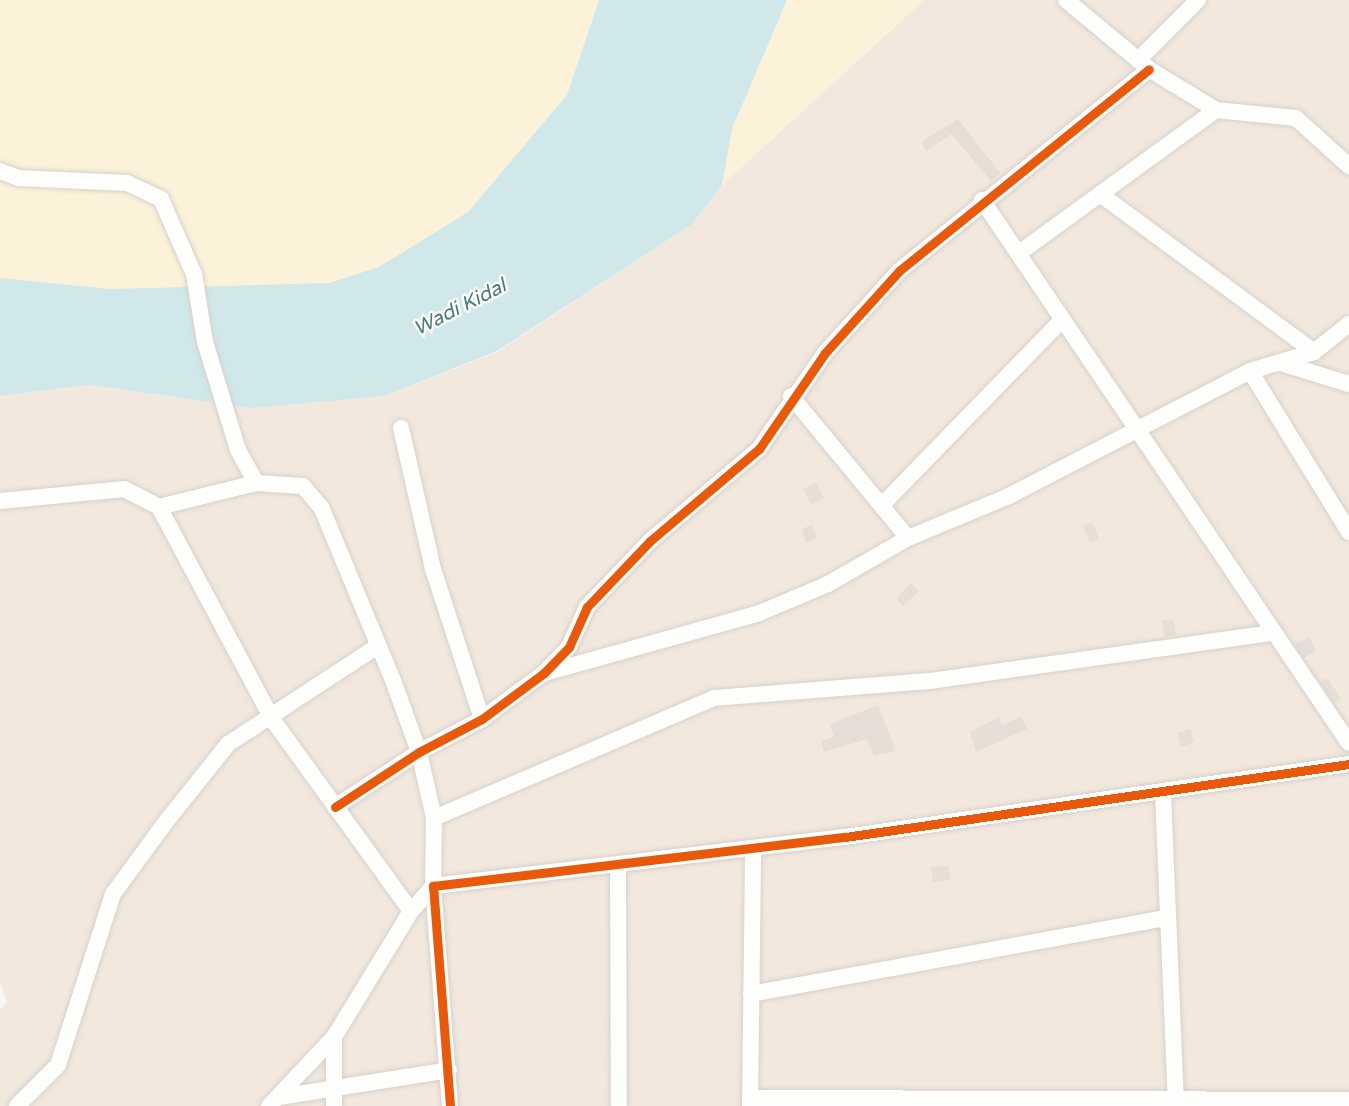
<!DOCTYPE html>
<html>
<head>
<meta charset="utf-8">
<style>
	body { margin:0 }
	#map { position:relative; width:1349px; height:1106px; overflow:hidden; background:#f9f5f0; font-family:"Varela Round",sans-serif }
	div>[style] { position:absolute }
	.residential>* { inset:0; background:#f2e8de }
	.sand>* { inset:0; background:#fbf2d9 }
	.water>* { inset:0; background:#d0e8ea }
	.building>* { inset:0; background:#e6ded7 }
	.roads { filter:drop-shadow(0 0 2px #d7d1cb) drop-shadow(0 0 2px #d7d1cb) }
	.minor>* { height:16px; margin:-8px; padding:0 8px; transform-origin:8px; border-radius:8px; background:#fefefd }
	.cycleway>* { height:9px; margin:-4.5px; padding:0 4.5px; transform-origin:4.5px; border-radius:4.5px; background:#e8590c }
	span { translate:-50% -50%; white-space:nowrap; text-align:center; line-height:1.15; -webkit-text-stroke:5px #fffaf3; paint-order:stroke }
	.water-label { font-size:20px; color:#437c86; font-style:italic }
</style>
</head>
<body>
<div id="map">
	<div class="residential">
		<i style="clip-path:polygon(924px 0,1349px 0,1349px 1106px,0 1106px,0 1010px,7px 1002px,0 982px,0 396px,90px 385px,253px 408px,384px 396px,497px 352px,691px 225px,722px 185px)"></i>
	</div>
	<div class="sand">
		<i style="clip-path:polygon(0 0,599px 0,567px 95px,468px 212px,379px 267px,329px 283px,110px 289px,0 278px)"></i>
		<i style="clip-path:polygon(787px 0,924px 0,722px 185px,732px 129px)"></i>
	</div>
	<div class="water">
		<i style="clip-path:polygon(599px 0,787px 0,732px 129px,722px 185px,691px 225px,497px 351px,384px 396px,253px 408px,90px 385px,0 396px,0 278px,110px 289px,329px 283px,379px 267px,468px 212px,567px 95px)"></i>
	</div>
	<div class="building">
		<i style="clip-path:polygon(958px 119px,1000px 173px,991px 181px,951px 134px,926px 151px,921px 142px)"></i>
		<i style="clip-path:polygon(816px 482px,824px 498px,811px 505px,803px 489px)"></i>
		<i style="clip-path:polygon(1092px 522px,1099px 539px,1090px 543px,1083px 526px)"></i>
		<i style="clip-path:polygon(812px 525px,817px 538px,806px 543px,801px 529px)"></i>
		<i style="clip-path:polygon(911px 583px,919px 591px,903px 606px,896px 598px)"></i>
		<i style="clip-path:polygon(1173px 619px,1176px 635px,1165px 637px,1162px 621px)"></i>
		<i style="clip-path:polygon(1309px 637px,1316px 651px,1304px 658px,1295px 644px)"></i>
		<i style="clip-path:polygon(1327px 678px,1341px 699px,1334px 703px,1320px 682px)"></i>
		<i style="clip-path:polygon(878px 705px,896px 751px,874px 756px,867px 739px,824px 752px,821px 741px,834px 737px,830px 724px)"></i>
		<i style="clip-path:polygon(1021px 716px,1027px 729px,976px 752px,970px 732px,999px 717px,1002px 725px)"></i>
		<i style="clip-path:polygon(1190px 729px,1194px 742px,1181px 747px,1177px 733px)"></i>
		<i style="clip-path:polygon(949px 866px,950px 880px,933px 882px,931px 867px)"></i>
	</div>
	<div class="roads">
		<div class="minor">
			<i style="left:1066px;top:0;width:108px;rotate:39.7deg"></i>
			<i style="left:1149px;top:69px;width:79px;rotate:31.5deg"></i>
			<i style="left:1216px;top:110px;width:80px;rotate:5.7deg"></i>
			<i style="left:1296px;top:118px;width:72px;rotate:42.2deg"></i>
			<i style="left:1138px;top:60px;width:85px;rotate:-45deg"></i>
			<i style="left:0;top:171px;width:19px;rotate:21deg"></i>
			<i style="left:18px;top:178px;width:109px;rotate:2.6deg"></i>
			<i style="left:127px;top:183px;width:38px;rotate:25deg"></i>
			<i style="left:161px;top:199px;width:82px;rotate:66.3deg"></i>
			<i style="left:194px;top:274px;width:69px;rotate:80.8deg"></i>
			<i style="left:205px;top:342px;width:113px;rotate:73deg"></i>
			<i style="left:238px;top:450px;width:38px;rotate:61deg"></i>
			<i style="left:1100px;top:194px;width:266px;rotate:36.4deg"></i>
			<i style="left:982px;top:200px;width:655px;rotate:55.95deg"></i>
			<i style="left:1019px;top:253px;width:243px;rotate:-36deg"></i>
			<i style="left:1281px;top:363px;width:71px;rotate:17.2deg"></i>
			<i style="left:1250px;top:371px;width:189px;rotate:58.4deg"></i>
			<i style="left:791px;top:396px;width:184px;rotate:50.5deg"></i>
			<i style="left:401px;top:428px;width:145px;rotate:77.2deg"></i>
			<i style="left:433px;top:569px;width:158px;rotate:71.9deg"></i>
			<i style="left:0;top:501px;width:125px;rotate:-5.5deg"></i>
			<i style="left:124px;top:489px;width:39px;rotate:27deg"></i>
			<i style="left:159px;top:507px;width:240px;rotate:61.9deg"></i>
			<i style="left:272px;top:719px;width:237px;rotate:54.1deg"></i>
			<i style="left:882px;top:505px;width:258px;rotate:-45.8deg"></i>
			<i style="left:159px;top:507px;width:100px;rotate:-13.9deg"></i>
			<i style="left:256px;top:483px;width:47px;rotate:3.7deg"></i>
			<i style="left:303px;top:486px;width:30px;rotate:50deg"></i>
			<i style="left:322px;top:509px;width:188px;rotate:67.5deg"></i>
			<i style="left:394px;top:683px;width:73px;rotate:70.1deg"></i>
			<i style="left:419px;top:752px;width:68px;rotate:77.2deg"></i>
			<i style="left:434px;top:818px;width:68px;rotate:90.8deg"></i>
			<i style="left:433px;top:886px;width:33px;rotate:131deg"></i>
			<i style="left:411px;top:911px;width:148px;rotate:121.4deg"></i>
			<i style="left:334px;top:1037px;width:95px;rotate:133.3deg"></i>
			<i style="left:545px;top:673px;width:220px;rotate:-15.6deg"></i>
			<i style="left:757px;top:614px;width:77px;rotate:-22.9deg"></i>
			<i style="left:828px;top:584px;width:92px;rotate:-29.9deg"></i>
			<i style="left:908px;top:538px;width:109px;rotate:-22.6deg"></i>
			<i style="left:1009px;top:496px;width:271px;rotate:-27.4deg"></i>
			<i style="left:1250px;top:371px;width:67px;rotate:-16.5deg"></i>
			<i style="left:1314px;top:352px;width:45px;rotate:-38.7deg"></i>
			<i style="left:1163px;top:794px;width:310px;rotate:87.6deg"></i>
			<i style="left:335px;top:807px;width:100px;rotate:-33.2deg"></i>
			<i style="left:419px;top:752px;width:71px;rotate:-27.6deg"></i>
			<i style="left:482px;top:719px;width:77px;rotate:-36.6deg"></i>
			<i style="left:544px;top:673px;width:36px;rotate:-46deg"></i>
			<i style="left:569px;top:647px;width:44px;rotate:-65.8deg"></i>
			<i style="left:587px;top:607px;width:91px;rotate:-46.3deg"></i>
			<i style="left:650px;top:541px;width:143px;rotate:-40.2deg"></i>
			<i style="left:759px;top:449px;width:116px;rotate:-55.5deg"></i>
			<i style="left:825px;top:353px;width:110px;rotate:-47.9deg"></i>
			<i style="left:899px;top:271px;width:321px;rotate:-38.9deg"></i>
			<i style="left:434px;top:818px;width:305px;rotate:-23.2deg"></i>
			<i style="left:714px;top:698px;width:217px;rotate:-4.5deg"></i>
			<i style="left:930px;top:681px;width:343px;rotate:-8deg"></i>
			<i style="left:618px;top:865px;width:241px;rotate:89.8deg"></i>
			<i style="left:751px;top:994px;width:421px;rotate:-10.4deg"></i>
			<i style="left:334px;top:1037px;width:69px;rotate:90deg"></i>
			<i style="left:279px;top:1097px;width:172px;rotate:-9deg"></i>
			<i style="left:750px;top:1098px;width:599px;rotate:0.19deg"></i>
			<i style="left:17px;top:1106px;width:58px;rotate:-45deg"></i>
			<i style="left:58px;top:1065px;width:180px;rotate:-72.2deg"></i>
			<i style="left:113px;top:894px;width:88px;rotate:-53.8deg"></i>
			<i style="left:165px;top:823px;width:101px;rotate:-51.4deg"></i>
			<i style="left:228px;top:744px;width:179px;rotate:-33.2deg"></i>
			<i style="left:450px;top:1106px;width:221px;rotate:-94.4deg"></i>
			<i style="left:433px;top:886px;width:415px;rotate:-6.8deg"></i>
			<i style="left:845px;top:837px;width:509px;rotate:-8.24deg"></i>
			<i style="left:750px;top:1106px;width:258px;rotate:-89.3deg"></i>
		</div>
	</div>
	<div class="cycleway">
		<i style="left:335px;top:807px;width:100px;rotate:-33.2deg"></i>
		<i style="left:419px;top:752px;width:71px;rotate:-27.6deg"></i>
		<i style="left:482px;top:719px;width:77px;rotate:-36.6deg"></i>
		<i style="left:544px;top:673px;width:36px;rotate:-46deg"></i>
		<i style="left:569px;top:647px;width:44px;rotate:-65.8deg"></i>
		<i style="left:587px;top:607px;width:91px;rotate:-46.3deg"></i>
		<i style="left:650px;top:541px;width:143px;rotate:-40.2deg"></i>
		<i style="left:759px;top:449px;width:116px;rotate:-55.5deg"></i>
		<i style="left:825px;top:353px;width:110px;rotate:-47.9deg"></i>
		<i style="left:899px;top:271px;width:321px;rotate:-38.9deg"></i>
		<i style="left:450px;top:1106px;width:221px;rotate:-94.4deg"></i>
		<i style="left:433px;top:886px;width:415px;rotate:-6.8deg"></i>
		<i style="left:845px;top:837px;width:509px;rotate:-8.24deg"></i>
	</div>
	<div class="water-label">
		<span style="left:460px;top:308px;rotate:-27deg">Wadi Kidal</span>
	</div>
</div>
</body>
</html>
